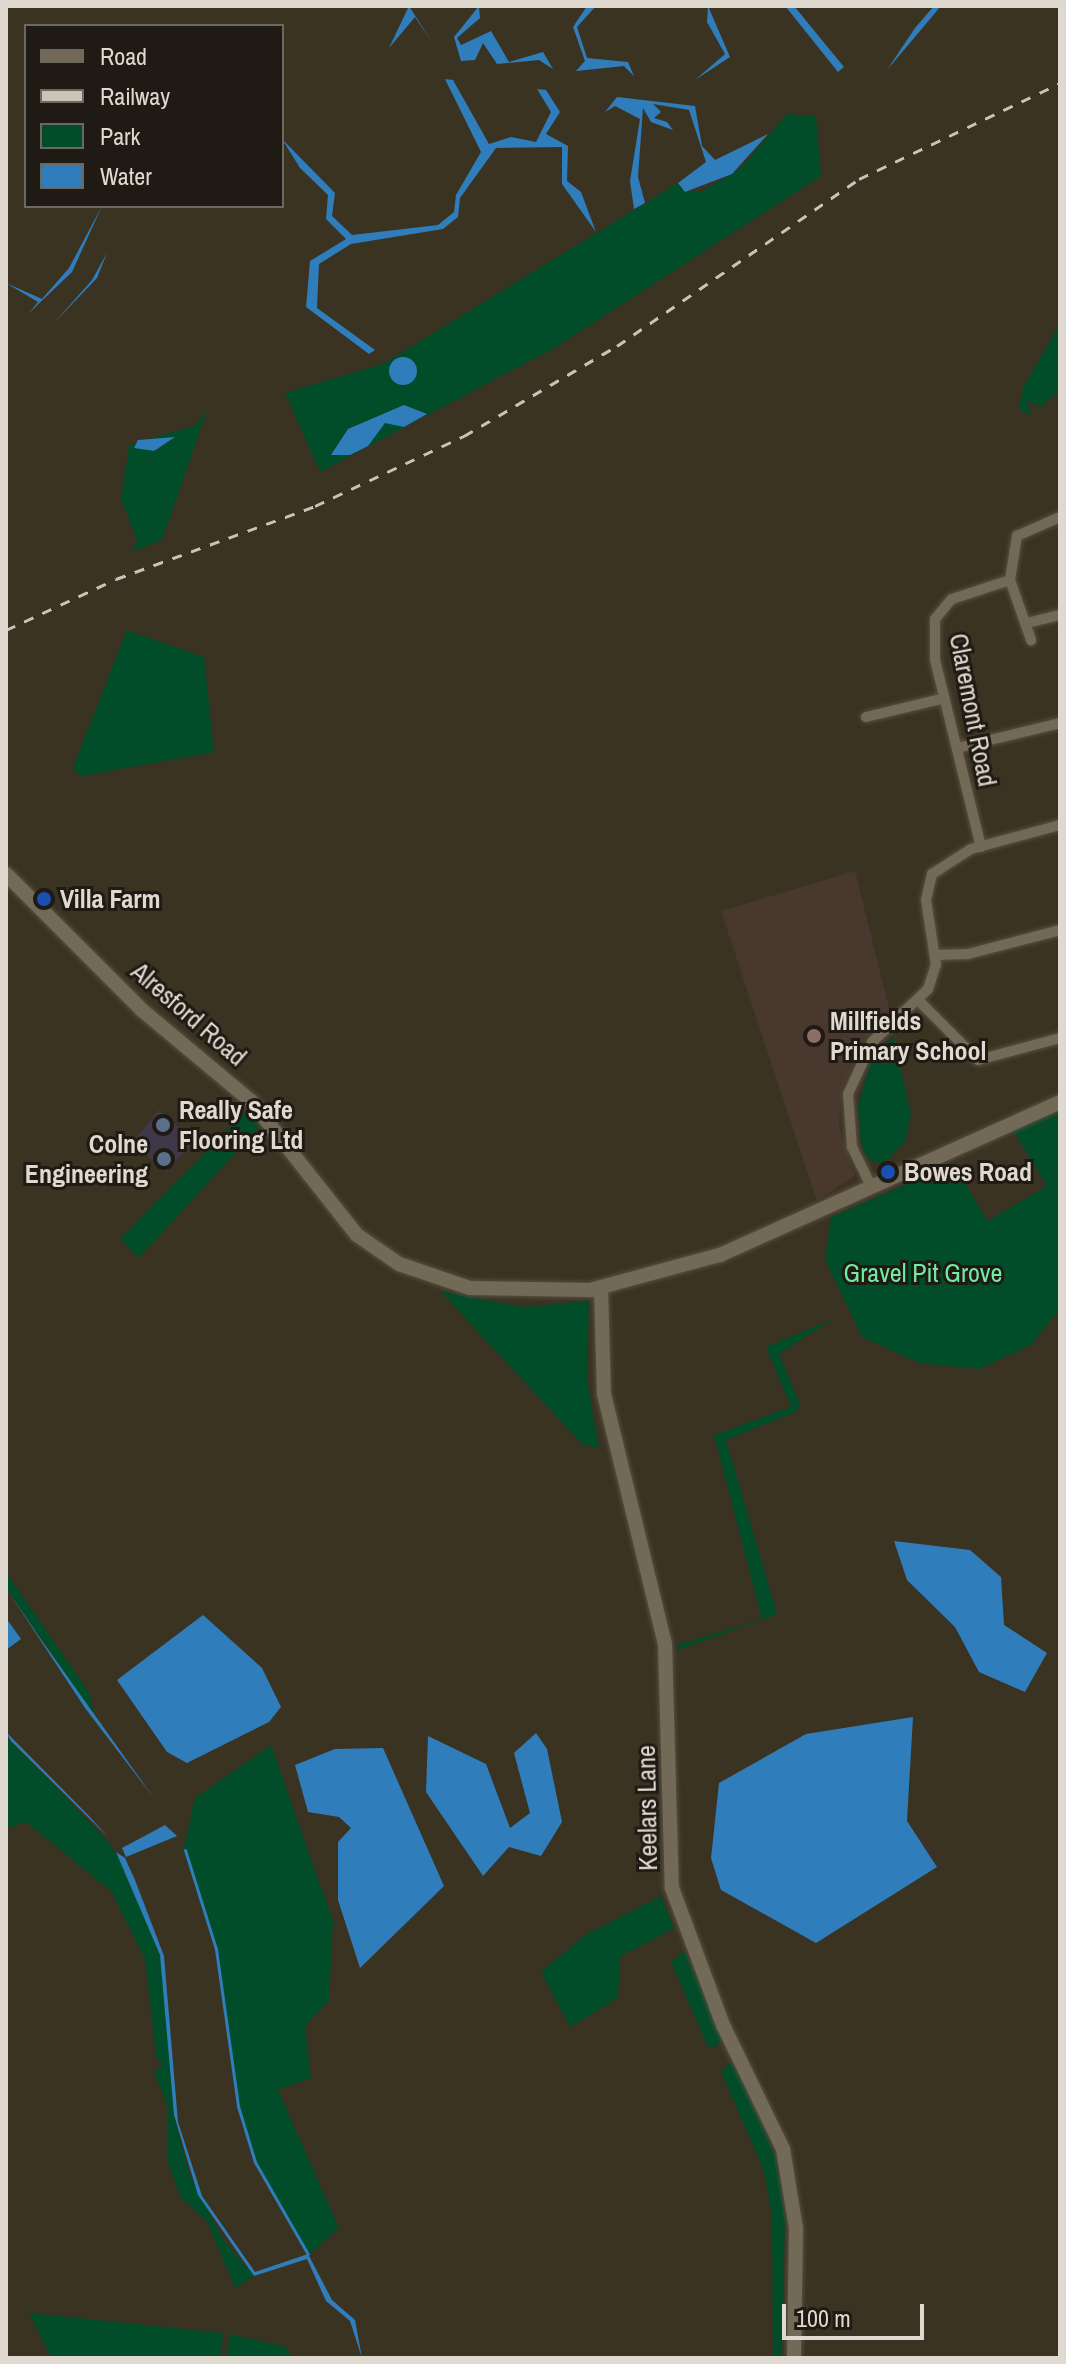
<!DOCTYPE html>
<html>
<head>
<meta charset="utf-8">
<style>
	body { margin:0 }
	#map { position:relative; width:1066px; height:2364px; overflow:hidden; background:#3b3322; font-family:"Archivo Narrow",sans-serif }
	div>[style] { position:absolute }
	.commercial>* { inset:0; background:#3f3849 }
	.education>* { inset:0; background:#48382d }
	.green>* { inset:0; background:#014c29 }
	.water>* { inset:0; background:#2f7dbb }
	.round { border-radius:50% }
	.stream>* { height:3px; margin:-1.5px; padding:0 1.5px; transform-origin:1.5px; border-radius:1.5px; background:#2f7dbb }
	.roads { filter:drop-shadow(0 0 2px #574f41) drop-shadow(0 0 2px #574f41) }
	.street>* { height:10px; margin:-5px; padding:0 5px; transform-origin:5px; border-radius:5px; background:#726956 }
	.secondary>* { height:14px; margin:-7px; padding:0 7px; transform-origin:7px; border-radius:7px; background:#726956 }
	.rail>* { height:3px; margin-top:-1.5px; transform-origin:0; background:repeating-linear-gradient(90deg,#cac3b8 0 10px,transparent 0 20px) }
	.dots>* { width:22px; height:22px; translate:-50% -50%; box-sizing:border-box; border:4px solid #1f1b14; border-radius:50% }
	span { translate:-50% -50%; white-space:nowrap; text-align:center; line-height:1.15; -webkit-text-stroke:6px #1f1b14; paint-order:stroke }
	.street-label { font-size:26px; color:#dfd9cf }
	.poi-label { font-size:26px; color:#dfd9cf; font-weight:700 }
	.left { translate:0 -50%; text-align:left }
	.right { translate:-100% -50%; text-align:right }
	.park-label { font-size:26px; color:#70eba2 }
	.frame { position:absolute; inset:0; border:8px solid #dfd9cf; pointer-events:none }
	.legend { position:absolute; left:24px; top:24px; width:260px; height:184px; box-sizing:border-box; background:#1f1b14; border:2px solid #6c675f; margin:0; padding:10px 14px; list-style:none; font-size:24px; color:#dfd9cf }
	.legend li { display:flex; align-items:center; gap:16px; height:40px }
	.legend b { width:40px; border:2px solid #6c675f }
	.scale { position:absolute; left:782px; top:2304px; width:142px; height:36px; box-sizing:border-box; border:4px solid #dfd9cf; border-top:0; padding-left:10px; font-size:24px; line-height:28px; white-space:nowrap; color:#dfd9cf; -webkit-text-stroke:6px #1f1b14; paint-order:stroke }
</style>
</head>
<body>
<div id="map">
	<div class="commercial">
		<i style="clip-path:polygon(159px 1110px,194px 1141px,166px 1172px,133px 1142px)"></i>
	</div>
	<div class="education">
		<i style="clip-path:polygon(855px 871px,891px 1016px,863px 1039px,841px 1092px,839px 1126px,855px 1176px,817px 1201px,721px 911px)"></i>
	</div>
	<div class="green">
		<i style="clip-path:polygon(787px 114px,816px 116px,821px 176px,556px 347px,320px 472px,285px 393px,383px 364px,678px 183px,685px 192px,702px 191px,740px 169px)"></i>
		<i style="clip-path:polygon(1060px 323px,1060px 389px,1041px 407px,1026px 400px,1032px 414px,1026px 414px,1019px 407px,1023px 388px)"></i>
		<i style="clip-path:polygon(evenodd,207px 411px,162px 540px,132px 552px,137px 540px,121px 499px,129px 445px,194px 426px,207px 411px,173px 438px,157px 450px,134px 448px,138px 440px,173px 438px)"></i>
		<i style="clip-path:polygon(127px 630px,204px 657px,214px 752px,82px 776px,73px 768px)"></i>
		<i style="clip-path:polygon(893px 1036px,911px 1114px,905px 1142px,883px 1164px,868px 1159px,861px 1145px,858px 1107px,870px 1063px)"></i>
		<i style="clip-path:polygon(1060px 1105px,1060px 1309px,1031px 1345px,979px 1369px,919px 1363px,862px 1337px,825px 1260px,831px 1217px,954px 1163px,987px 1221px,1047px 1186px,1012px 1129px)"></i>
		<i style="clip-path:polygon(246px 1111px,261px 1125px,139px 1258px,120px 1239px)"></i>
		<i style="clip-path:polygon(440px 1291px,523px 1307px,589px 1301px,587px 1380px,599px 1448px,582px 1444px)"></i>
		<i style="clip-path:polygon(833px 1319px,779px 1354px,800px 1404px,796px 1412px,726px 1440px,777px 1614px,678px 1650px,677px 1645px,762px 1619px,714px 1435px,791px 1407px,766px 1347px)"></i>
		<i style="clip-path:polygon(6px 1572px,90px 1694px,94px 1715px,6px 1588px)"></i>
		<i style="clip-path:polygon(6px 1736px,107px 1840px,133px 1881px,162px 1961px,174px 2115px,189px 2173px,223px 2240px,254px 2276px,235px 2288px,207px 2221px,181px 2198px,167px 2160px,167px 2104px,154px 2073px,163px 2064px,156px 2056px,145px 1959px,111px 1891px,26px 1822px,6px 1829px)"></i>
		<i style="clip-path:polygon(271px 1745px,333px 1921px,329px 2000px,305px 2026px,311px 2078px,278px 2090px,339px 2228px,309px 2255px,255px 2162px,238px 2106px,214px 1938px,183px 1850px,195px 1798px)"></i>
		<i style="clip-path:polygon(661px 1896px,674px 1928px,620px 1957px,618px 1998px,570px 2027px,541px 1972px,585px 1935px)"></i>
		<i style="clip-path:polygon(685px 1951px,723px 2042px,709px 2049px,671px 1962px)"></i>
		<i style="clip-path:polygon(733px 2061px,777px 2159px,785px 2218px,782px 2358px,773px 2358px,772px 2216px,764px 2171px,721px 2071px)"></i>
		<i style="clip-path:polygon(29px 2313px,223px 2333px,221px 2358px,51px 2358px)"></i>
		<i style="clip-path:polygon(230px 2334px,286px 2347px,291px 2358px,226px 2358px)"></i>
	</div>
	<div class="water">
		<i style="clip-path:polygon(409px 6px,432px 42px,415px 17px,389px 48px)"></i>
		<i style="clip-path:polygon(479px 6px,480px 18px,457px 38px,461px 45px,491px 31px,509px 62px,543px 52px,553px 69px,539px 60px,497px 64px,483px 43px,475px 60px,461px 61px,454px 37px)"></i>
		<i style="clip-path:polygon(587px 6px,596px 6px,577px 27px,587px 58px,628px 62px,634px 76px,624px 66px,576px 71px,585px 61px,573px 27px)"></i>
		<i style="clip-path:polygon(708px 6px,730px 57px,695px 80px,725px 54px,707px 22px)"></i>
		<i style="clip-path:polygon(794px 6px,844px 67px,838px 72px,786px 7px)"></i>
		<i style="clip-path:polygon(934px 6px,941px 6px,887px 70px,915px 28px)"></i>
		<i style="clip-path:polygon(445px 79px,453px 80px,489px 144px,511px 137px,536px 142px,551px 112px,537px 89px,546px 90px,560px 112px,546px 134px,568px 146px,567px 181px,581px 192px,596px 232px,562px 184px,562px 147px,496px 148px,460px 198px,458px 217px,443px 229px,351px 244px,319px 264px,317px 308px,375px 350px,369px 354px,306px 307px,310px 261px,346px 239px,326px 219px,328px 195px,300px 168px,282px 139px,335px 193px,332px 216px,352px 235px,438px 225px,454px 212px,456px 195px,481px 152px)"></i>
		<i style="clip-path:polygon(617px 97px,695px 106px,702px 146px,715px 160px,768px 134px,732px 174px,685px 192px,678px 183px,706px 162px,689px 110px,653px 104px,661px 112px,654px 118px,667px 122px,673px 130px,651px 122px,643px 108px,638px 177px,645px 203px,634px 209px,630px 181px,640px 119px,615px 106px,605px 112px)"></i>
		<i style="clip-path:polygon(102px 206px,72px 272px,28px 314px,38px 302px,6px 283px,42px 299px,69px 268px)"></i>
		<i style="clip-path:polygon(107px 253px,97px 278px,54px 323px,92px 280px)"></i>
		<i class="round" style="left:389px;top:357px;width:28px;height:28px"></i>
		<i style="clip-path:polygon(404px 405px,427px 414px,404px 427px,385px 423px,368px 446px,350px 455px,331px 455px,348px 429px)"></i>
		<i style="clip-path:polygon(175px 437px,154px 451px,134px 448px,138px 440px)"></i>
		<i style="clip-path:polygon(894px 1541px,970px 1550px,1001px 1577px,1004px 1625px,1047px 1653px,1025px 1692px,979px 1672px,955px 1627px,907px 1580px)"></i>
		<i style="clip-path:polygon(6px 1588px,40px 1638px,153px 1797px,85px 1708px)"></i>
		<i style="clip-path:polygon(203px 1615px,262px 1668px,281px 1707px,269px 1722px,187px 1763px,167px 1752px,117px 1680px)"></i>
		<i style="clip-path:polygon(6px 1618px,21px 1639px,6px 1650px)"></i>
		<i style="clip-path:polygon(913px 1717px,907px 1821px,937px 1867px,816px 1943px,721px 1890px,711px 1858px,719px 1783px,806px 1734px)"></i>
		<i style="clip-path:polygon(6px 1732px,89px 1816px,109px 1838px,11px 1741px)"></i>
		<i style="clip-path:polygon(536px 1733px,547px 1749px,562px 1822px,541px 1856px,509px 1847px,483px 1876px,426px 1792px,428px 1736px,486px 1764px,510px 1828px,530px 1813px,514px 1753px)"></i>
		<i style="clip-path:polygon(383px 1748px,444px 1886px,360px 1968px,338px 1900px,338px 1842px,351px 1828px,339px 1817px,308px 1812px,295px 1765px,335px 1749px)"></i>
		<i style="clip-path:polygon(165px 1825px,177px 1836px,126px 1857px,122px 1848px)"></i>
		<i style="clip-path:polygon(116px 1852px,125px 1858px,135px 1880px,164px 1956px,178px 2122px,202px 2196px,255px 2272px,308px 2254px,332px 2300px,355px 2320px,362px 2358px,350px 2321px,326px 2301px,307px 2259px,254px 2276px,198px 2195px,174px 2115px,160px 1955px)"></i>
	</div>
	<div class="stream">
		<i style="left:185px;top:1850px;width:104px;rotate:72.6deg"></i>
		<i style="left:216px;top:1949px;width:159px;rotate:82deg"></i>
		<i style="left:238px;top:2106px;width:59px;rotate:73.1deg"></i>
		<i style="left:255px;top:2162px;width:106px;rotate:60.1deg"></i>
	</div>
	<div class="roads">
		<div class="street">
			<i style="left:1010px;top:580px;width:64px;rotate:70.7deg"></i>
			<i style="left:1027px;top:623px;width:34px;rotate:-14deg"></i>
			<i style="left:866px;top:717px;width:81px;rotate:-13.5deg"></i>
			<i style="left:957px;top:748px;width:106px;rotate:-13.6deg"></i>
			<i style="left:981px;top:847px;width:193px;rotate:-103.8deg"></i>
			<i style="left:935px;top:660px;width:41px;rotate:-90deg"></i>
			<i style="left:935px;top:619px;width:26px;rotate:-50deg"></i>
			<i style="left:952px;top:599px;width:61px;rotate:-18.1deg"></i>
			<i style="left:1010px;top:580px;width:45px;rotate:-81deg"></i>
			<i style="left:1017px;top:536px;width:47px;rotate:-23.8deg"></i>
			<i style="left:936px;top:955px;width:32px;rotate:-2deg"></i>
			<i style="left:968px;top:954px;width:95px;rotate:-14.6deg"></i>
			<i style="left:920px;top:1002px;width:82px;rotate:45deg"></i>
			<i style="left:978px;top:1060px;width:85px;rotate:-15deg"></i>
			<i style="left:872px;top:1188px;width:46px;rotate:-116deg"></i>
			<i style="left:852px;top:1147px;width:53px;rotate:-94.3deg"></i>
			<i style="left:848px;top:1094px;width:57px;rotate:-65.2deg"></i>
			<i style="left:872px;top:1042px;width:77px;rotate:-43.4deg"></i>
			<i style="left:928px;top:989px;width:25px;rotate:-72deg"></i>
			<i style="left:936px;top:965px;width:66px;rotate:-98.7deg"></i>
			<i style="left:926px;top:900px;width:27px;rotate:-77deg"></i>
			<i style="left:932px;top:874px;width:46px;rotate:-32.7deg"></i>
			<i style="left:971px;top:849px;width:92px;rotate:-15.1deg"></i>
		</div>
		<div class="secondary">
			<i style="left:6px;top:874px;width:192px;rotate:45deg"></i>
			<i style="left:142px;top:1010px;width:142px;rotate:39.9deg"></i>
			<i style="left:251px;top:1101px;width:171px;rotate:51.7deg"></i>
			<i style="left:357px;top:1235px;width:51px;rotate:34.6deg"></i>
			<i style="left:399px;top:1264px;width:75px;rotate:18.7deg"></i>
			<i style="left:470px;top:1288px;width:120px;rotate:1deg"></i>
			<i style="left:590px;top:1290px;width:135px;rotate:-15.1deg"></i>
			<i style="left:720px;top:1255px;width:373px;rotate:-24.2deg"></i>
			<i style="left:601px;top:1288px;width:106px;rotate:88.4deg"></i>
			<i style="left:604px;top:1394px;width:257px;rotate:76.3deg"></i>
			<i style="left:665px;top:1644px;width:244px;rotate:88.4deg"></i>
			<i style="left:672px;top:1888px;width:146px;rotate:69.6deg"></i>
			<i style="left:723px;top:2025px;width:138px;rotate:64.2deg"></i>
			<i style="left:783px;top:2149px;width:80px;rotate:80.7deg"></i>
			<i style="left:796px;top:2228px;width:130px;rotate:90.9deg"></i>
		</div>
	</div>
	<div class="rail">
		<i style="left:6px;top:630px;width:121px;rotate:-24.9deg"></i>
		<i style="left:116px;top:579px;width:212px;rotate:-20.1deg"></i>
		<i style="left:315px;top:506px;width:165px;rotate:-25.2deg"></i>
		<i style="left:464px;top:436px;width:178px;rotate:-30.5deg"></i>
		<i style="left:617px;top:346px;width:294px;rotate:-34.6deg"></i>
		<i style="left:859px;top:179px;width:223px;rotate:-25.5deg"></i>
	</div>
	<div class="dots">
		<i style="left:44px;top:899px;background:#1a4fb4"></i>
		<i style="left:814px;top:1036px;background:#8d6e63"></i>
		<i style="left:163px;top:1125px;background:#5c6f8a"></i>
		<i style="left:164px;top:1159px;background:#5c6f8a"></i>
		<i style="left:888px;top:1172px;background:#1a4fb4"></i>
	</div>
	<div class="street-label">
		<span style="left:973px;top:710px;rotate:79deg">Claremont Road</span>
		<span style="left:189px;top:1014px;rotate:41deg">Alresford Road</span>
		<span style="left:647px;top:1808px;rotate:-91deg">Keelars Lane</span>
	</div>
	<div class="poi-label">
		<span class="left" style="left:60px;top:899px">Villa Farm</span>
		<span class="left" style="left:830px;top:1036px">Millfields<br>Primary School</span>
		<span class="left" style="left:179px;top:1125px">Really Safe<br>Flooring Ltd</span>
		<span class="right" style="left:148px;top:1159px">Colne<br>Engineering</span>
		<span class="left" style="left:904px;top:1172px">Bowes Road</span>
	</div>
	<div class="park-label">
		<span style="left:923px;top:1273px">Gravel Pit Grove</span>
	</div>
	<div class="frame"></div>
	<ul class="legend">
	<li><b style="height:10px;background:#726956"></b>Road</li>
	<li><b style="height:10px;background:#cac3b8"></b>Railway</li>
	<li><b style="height:22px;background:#014c29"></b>Park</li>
	<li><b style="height:22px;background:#2f7dbb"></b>Water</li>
	</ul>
	<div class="scale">100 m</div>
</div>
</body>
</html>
